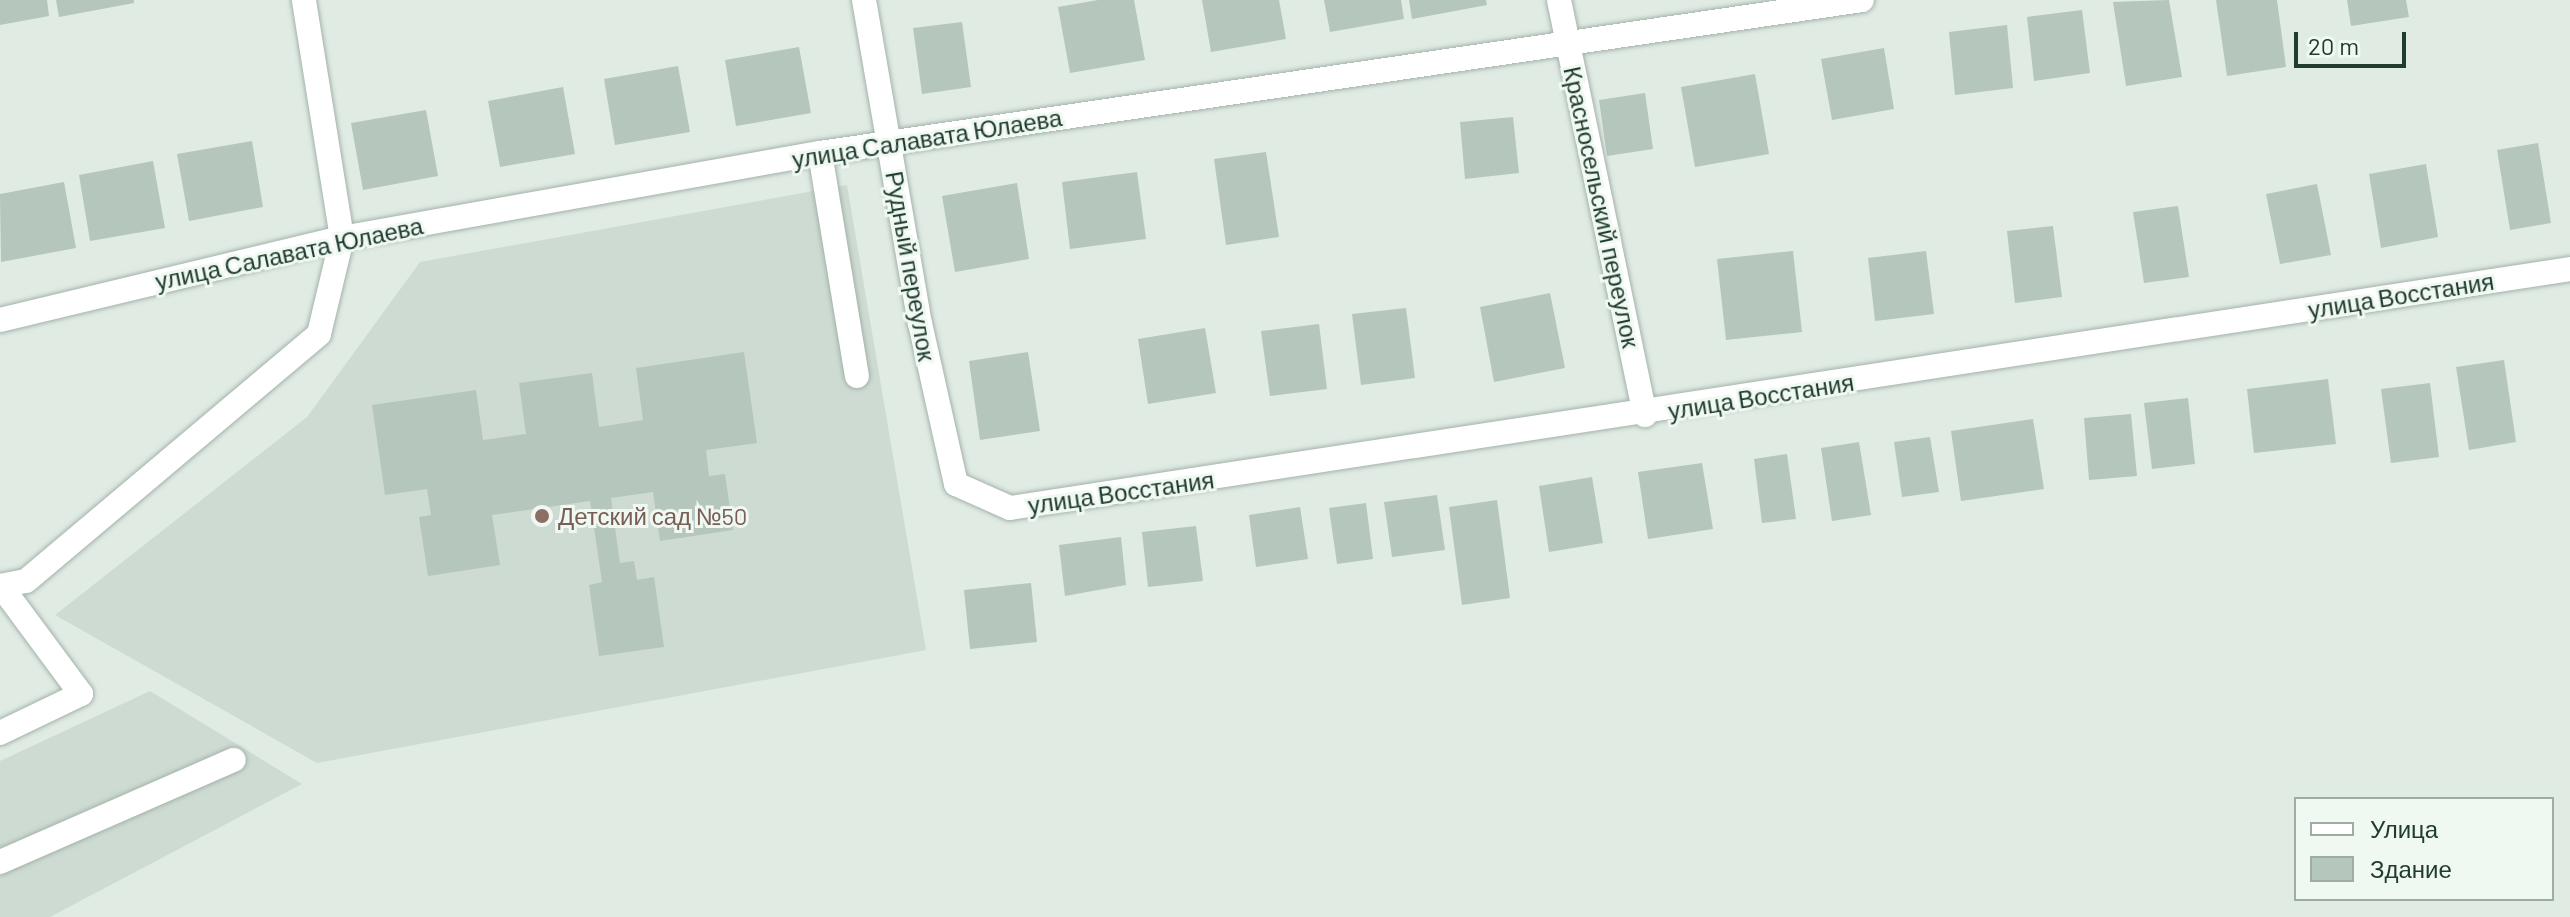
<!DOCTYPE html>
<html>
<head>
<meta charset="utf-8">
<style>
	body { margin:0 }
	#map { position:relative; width:2570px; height:917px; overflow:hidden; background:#e0ebe4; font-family:Barlow,sans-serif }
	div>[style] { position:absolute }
	.built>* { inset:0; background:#cedbd2 }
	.building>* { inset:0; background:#b5c6bc }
	.roads { filter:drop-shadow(0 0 2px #a3b3aa) drop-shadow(0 0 2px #a3b3aa) }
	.minor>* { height:24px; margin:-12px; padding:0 12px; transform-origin:12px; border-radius:12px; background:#fff }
	.dots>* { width:22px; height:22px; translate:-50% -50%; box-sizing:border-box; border:4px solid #f0f8f2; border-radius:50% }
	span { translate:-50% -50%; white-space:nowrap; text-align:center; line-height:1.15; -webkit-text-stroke:6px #f0f8f2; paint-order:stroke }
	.street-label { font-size:24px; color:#203c2f }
	.education-label { font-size:24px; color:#785e54 }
	.left { translate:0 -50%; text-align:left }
	.legend { position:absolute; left:2294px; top:797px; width:260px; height:104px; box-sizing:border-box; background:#f0f8f2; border:2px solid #9dada4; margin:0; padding:10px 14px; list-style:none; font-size:24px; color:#203c2f }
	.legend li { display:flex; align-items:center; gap:16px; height:40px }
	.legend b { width:40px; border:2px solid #9dada4 }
	.scale { position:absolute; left:2294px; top:32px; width:112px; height:36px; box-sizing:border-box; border:4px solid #203c2f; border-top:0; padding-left:10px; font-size:24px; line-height:28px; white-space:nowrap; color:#203c2f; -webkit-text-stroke:6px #f0f8f2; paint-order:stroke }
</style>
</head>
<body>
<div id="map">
	<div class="built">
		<i style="clip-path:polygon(847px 185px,926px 650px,317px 763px,55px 615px,307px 417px,420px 262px)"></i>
		<i style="clip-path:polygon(150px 691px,302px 784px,50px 917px,0 917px,0 761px)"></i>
	</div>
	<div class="building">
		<i style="clip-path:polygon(0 0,47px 0,49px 16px,0 25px)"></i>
		<i style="clip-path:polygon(56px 0,134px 0,134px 3px,59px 17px)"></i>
		<i style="clip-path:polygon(1098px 0,1134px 0,1145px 60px,1070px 73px,1058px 7px)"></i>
		<i style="clip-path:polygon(1202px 0,1279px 0,1286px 39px,1211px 52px)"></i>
		<i style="clip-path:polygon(1324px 0,1401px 0,1404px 19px,1330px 32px)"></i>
		<i style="clip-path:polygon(1409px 0,1486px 0,1487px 5px,1412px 19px)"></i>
		<i style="clip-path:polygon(2169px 0,2182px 77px,2126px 86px,2113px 2px)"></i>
		<i style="clip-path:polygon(2216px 0,2277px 0,2286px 67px,2227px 76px)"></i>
		<i style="clip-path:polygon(2347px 0,2406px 0,2409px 17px,2351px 26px)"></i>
		<i style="clip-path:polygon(2082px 10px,2090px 73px,2034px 81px,2027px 17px)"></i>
		<i style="clip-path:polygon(962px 22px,971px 87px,922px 94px,913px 28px)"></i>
		<i style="clip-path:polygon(2007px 25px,2013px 88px,1955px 95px,1949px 32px)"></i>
		<i style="clip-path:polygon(799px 47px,811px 113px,736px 126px,725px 60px)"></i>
		<i style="clip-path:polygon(1884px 48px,1894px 109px,1832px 120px,1821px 59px)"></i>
		<i style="clip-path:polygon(678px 66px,690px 132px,615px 145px,604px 79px)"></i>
		<i style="clip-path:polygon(1755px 74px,1769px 154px,1695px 167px,1681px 87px)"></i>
		<i style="clip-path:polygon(563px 87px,575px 154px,500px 167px,488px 101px)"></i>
		<i style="clip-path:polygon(1645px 93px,1653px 149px,1607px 156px,1599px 100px)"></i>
		<i style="clip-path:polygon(426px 110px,438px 176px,363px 190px,351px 123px)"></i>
		<i style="clip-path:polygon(1513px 117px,1519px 173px,1465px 179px,1460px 122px)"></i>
		<i style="clip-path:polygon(252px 141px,263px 207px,189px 221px,177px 154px)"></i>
		<i style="clip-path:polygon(2538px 143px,2551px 223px,2510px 230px,2497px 150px)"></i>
		<i style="clip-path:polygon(1266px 152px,1279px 237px,1226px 245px,1214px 159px)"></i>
		<i style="clip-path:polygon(153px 161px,165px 228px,90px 241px,79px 175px)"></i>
		<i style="clip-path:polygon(2426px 164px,2438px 237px,2381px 248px,2369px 174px)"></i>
		<i style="clip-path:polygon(1137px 172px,1146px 239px,1070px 249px,1062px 182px)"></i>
		<i style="clip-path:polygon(64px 182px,76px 248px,1px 262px,0 194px)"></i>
		<i style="clip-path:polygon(1017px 183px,1029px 259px,955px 272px,942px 196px)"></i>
		<i style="clip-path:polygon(2317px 184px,2331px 255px,2280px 264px,2266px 194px)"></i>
		<i style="clip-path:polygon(2178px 206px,2189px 277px,2144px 283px,2133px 212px)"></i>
		<i style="clip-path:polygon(2053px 226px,2062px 297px,2015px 303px,2007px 231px)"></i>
		<i style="clip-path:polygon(1793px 251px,1802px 332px,1726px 340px,1717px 259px)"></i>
		<i style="clip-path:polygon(1926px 251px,1934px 314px,1875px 321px,1868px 258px)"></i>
		<i style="clip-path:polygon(1550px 293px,1565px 368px,1494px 382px,1480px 307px)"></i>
		<i style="clip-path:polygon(1406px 308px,1415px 378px,1361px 385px,1352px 314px)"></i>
		<i style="clip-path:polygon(1319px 324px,1327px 389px,1270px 396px,1261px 331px)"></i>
		<i style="clip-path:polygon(1205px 328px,1216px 393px,1148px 404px,1138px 339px)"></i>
		<i style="clip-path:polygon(744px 352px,757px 443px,706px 450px,709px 476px,725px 474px,733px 530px,660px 541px,653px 492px,611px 498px,620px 563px,634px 561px,637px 580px,654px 577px,664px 647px,599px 656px,589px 585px,602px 582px,590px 501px,492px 515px,500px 565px,428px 576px,419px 517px,431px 515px,427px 489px,385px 495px,372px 405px,476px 390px,483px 440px,526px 434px,519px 383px,592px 373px,599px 427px,643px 420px,636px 368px)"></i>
		<i style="clip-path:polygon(1028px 352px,1040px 431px,980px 440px,969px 361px)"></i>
		<i style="clip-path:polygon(2504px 360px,2516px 442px,2469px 450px,2456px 367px)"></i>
		<i style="clip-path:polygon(2328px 379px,2336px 444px,2254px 453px,2247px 389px)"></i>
		<i style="clip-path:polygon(2430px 383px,2439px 457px,2391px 463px,2381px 389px)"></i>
		<i style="clip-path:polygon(2188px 398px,2195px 464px,2152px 469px,2144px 403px)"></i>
		<i style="clip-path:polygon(2131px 414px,2137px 476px,2089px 480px,2084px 418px)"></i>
		<i style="clip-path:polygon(2033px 419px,2044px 489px,1961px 501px,1951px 431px)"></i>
		<i style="clip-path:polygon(1930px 437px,1939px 492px,1902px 497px,1894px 442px)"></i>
		<i style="clip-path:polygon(1859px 442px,1871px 515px,1832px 521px,1821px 448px)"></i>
		<i style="clip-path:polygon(1787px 454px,1796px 519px,1762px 523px,1754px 459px)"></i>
		<i style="clip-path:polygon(1702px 463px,1713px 529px,1648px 539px,1638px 472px)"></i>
		<i style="clip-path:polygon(1592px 477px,1603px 543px,1549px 552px,1539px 486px)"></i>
		<i style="clip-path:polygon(1437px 495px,1445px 550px,1392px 557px,1384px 502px)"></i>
		<i style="clip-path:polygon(1497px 500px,1510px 598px,1462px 605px,1449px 507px)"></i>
		<i style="clip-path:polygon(1366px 503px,1373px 559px,1337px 564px,1329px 508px)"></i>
		<i style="clip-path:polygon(1300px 507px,1308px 559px,1256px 567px,1249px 515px)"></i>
		<i style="clip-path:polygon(1196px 526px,1203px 581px,1148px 587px,1142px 532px)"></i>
		<i style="clip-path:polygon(1121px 537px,1126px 585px,1065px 596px,1059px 545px)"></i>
		<i style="clip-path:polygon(1031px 583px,1037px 642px,970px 649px,964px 590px)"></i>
	</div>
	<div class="roads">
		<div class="minor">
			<i style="left:864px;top:0;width:328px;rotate:80.2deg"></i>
			<i style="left:920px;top:323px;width:165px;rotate:77.4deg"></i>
			<i style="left:956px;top:484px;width:59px;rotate:24deg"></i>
			<i style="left:1010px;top:508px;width:1578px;rotate:-8.71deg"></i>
			<i style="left:1559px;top:0;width:424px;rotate:78.3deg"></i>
			<i style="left:820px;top:153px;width:226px;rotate:80.6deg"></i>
			<i style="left:0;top:320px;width:352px;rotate:-13.5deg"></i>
			<i style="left:342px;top:238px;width:485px;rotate:-10.1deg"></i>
			<i style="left:820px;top:153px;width:1053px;rotate:-8.35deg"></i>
			<i style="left:0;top:586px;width:26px;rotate:-11deg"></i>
			<i style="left:26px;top:581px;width:383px;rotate:-40.1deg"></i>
			<i style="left:319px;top:334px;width:99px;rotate:-76.5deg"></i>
			<i style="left:342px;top:238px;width:241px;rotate:-99.1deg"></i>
			<i style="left:0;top:733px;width:90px;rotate:-25.7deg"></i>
			<i style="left:81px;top:694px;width:134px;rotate:-126.5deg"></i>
			<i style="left:0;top:862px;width:255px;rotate:-23.6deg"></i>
		</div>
	</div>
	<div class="dots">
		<i style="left:542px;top:516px;background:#8d6e63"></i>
	</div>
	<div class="street-label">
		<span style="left:927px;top:138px;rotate:-9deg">улица Салавата Юлаева</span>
		<span style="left:1602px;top:207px;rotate:78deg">Красносельский переулок</span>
		<span style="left:289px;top:253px;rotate:-12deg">улица Салавата Юлаева</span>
		<span style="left:911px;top:266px;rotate:80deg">Рудный переулок</span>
		<span style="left:2401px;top:295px;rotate:-9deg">улица Восстания</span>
		<span style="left:1761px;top:396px;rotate:-9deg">улица Восстания</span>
		<span style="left:1121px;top:492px;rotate:-8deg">улица Восстания</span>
	</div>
	<div class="education-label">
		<span class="left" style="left:558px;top:516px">Детский сад №50</span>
	</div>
	<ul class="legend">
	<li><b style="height:10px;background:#fff"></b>Улица</li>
	<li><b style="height:22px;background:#b5c6bc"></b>Здание</li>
	</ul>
	<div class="scale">20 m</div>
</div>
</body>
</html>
